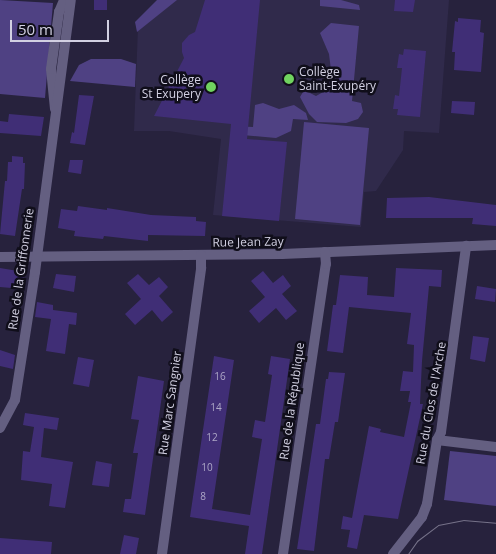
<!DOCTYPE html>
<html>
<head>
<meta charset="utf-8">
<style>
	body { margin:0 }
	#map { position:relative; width:496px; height:554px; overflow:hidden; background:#27223d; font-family:"Open Sans",sans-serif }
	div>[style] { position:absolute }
	.built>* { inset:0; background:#302a4b }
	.green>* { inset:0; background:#4f4183 }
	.building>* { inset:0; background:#402e76 }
	.minor>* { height:10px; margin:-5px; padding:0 5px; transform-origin:5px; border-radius:5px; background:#645f81 }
	.tram>* { height:1px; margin:-0.5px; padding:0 0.5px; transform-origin:0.5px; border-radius:0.5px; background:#767289 }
	.dots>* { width:14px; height:14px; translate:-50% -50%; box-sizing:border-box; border:2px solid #100e1a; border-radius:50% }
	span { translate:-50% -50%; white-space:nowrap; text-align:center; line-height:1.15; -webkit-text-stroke:5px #100e1a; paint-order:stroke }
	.number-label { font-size:10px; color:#aea8c7 }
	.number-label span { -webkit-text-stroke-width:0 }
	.poi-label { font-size:12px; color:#d2d0e2 }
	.left { translate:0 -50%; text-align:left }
	.right { translate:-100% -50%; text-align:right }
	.street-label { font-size:12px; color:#d2d0e2 }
	.scale { position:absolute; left:10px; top:20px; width:99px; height:22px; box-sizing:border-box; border:2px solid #d2d0e2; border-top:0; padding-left:6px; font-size:15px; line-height:18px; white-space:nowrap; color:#d2d0e2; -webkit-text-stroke:4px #100e1a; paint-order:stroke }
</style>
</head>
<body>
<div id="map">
	<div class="built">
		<i style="clip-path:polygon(171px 0,449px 0,439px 133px,404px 131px,403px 150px,376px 191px,364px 192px,361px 227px,213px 215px,221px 139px,169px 131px,134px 131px,138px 27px)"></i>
	</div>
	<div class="green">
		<i style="clip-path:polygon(0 0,53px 3px,45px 98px,0 94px)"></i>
		<i style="clip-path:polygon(157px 0,177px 0,137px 32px,135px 22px)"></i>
		<i style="clip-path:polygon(320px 0,341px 0,359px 5px,360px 10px,320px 6px)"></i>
		<i style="clip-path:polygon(331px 23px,359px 26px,352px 101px,361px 103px,363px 112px,358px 119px,346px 123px,317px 122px,309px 114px,300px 97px,303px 92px,306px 91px,316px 96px,325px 91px,329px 82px,331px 70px,329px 54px,320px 33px)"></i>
		<i style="clip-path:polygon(91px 59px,121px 59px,136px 64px,135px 87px,70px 81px,79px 65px)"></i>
		<i style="clip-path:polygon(263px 103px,279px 109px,294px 105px,306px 113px,308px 120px,293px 119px,291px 131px,276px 138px,231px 134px,232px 126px,253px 127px,255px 105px)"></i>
		<i style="clip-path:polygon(304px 122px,369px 128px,360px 225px,295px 219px)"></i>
		<i style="clip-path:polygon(450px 451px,496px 456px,496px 506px,444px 500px)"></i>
	</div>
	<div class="building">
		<i style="clip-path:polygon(94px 0,107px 0,107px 10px,94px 10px)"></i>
		<i style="clip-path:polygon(205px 0,260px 0,247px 139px,287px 142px,279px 221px,222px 216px,231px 124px,154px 116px,184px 58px,182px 52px,182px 43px,189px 35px,195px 32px)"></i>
		<i style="clip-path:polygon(395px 0,415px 0,413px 12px,394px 11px)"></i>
		<i style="clip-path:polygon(458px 18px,481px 20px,480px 32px,484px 33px,481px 72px,454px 70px,455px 52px,452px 52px,455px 21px,458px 22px)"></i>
		<i style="clip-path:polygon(404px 49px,426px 51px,420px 117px,397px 115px,398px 109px,393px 109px,395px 95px,399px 96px,402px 68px,397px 68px,399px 54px,403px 55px)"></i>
		<i style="clip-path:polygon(79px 95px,94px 96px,85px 145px,70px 143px,72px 132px,74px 133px)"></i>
		<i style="clip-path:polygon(452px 101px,475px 102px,474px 115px,451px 113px)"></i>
		<i style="clip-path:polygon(9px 114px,44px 117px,41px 136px,0 133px,0 121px,8px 122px)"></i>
		<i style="clip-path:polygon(12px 156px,23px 157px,23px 163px,25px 163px,24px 189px,22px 189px,15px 236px,0 234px,5px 181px,7px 181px,8px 162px,12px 162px)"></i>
		<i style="clip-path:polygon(70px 160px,83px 160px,81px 174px,68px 172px)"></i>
		<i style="clip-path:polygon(429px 197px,496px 205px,496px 226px,472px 224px,473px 218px,386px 218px,387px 198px)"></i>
		<i style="clip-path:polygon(78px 206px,107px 210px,107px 208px,151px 215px,196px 217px,196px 221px,206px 222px,205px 236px,148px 235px,148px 241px,104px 236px,103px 239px,74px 236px,75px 231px,58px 228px,61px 209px,77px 211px)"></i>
		<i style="clip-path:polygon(0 268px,24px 272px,23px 289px,0 287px)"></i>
		<i style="clip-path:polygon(396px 268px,442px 270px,441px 287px,429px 286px,422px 361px,420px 404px,423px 404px,398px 519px,364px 515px,357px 549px,347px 547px,350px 530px,341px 529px,343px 516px,352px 518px,369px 426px,381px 429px,380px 432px,404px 437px,411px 402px,408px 402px,410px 391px,400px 391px,403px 371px,413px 372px,414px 345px,407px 344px,411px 313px,349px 307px,343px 353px,327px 351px,333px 305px,336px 305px,340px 275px,368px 277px,367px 295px,394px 297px)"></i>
		<i style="clip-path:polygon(263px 271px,273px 283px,283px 275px,291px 286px,282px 294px,297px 311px,286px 320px,276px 308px,259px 323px,249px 311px,265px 297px,251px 281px)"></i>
		<i style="clip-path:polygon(56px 274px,76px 276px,74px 292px,53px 288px)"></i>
		<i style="clip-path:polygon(138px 274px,149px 285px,159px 277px,168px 287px,159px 296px,173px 312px,162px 322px,152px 310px,135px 325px,125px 314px,141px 299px,127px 283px)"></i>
		<i style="clip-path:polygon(477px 286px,496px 289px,495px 302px,475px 299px)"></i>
		<i style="clip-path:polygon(37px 302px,53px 305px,53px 310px,77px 313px,76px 325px,69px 324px,65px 354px,46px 351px,51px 319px,35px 317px)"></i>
		<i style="clip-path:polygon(473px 336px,489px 338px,485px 362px,470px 359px)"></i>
		<i style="clip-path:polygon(0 350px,15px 355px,13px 369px,0 366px)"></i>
		<i style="clip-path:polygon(214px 356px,234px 360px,212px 509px,250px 515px,262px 439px,252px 437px,255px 420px,265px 422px,272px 375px,268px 374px,271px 356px,290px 359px,262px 554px,245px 554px,249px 526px,190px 517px)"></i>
		<i style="clip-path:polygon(78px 357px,94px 360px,89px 387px,73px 384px)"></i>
		<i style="clip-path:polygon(329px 372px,345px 373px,338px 422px,335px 422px,329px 459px,325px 459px,314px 551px,297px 549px,316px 424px,320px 424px,326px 379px,328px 379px)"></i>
		<i style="clip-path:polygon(138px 376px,164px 381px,145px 515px,123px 512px,125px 499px,131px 499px,138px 453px,133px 453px,139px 420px,131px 419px)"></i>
		<i style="clip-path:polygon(25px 413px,59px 418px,57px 430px,44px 428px,41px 457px,73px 462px,65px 508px,49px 506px,52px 484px,21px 480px,23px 451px,30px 452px,34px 427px,23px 425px)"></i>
		<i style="clip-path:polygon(96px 461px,112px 464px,109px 487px,92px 485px)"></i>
		<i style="clip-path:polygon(124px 535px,139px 538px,136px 554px,120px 554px)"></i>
		<i style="clip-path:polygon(0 538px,52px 542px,51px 554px,0 554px)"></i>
	</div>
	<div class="minor">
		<i style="left:55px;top:109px;width:40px;rotate:-95.7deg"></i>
		<i style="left:51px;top:69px;width:58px;rotate:-82deg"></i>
		<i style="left:59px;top:12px;width:13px;rotate:-67deg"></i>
		<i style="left:0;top:257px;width:282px;rotate:-0.6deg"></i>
		<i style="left:282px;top:254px;width:214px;rotate:-2.4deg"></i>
		<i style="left:0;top:428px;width:32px;rotate:-62deg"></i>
		<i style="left:15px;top:400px;width:130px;rotate:-81.1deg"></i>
		<i style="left:35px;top:272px;width:274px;rotate:-82.5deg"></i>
		<i style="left:437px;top:440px;width:59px;rotate:6.8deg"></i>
		<i style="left:162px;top:554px;width:289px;rotate:-82.2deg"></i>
		<i style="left:201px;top:268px;width:13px;rotate:-90deg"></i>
		<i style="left:283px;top:554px;width:293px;rotate:-81.6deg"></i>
		<i style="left:326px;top:264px;width:12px;rotate:-95deg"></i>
		<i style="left:393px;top:554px;width:47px;rotate:-51.9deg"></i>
		<i style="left:422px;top:517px;width:14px;rotate:-69deg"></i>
		<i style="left:427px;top:504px;width:65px;rotate:-81.1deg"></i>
		<i style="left:437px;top:440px;width:9px;rotate:-63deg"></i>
		<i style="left:441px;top:432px;width:188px;rotate:-82.3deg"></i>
	</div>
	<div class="tram">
		<i style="left:408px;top:554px;width:16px;rotate:-55deg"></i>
		<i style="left:417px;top:541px;width:26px;rotate:-37deg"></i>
		<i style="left:438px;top:525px;width:25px;rotate:-11deg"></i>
		<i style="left:463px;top:520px;width:33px;rotate:5deg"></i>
	</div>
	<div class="dots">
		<i style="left:289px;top:79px;background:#70d35f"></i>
		<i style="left:211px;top:87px;background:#70d35f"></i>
	</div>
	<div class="number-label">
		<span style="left:220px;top:377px">16</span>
		<span style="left:216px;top:408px">14</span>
		<span style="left:212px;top:438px">12</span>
		<span style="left:207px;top:468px">10</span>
		<span style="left:203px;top:497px">8</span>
	</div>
	<div class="poi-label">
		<span class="left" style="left:299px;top:79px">Collège<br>Saint-Exupéry</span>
		<span class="right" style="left:201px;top:87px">Collège<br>St Exupery</span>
	</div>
	<div class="street-label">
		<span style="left:248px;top:242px;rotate:-1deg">Rue Jean Zay</span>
		<span style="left:21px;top:269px;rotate:-82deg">Rue de la Griffonnerie</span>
		<span style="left:292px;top:401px;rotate:-82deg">Rue de la République</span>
		<span style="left:170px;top:403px;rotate:-82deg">Rue Marc Sangnier</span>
		<span style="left:431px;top:403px;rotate:-80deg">Rue du Clos de l'Arche</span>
	</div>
	<div class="scale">50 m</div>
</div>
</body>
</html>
